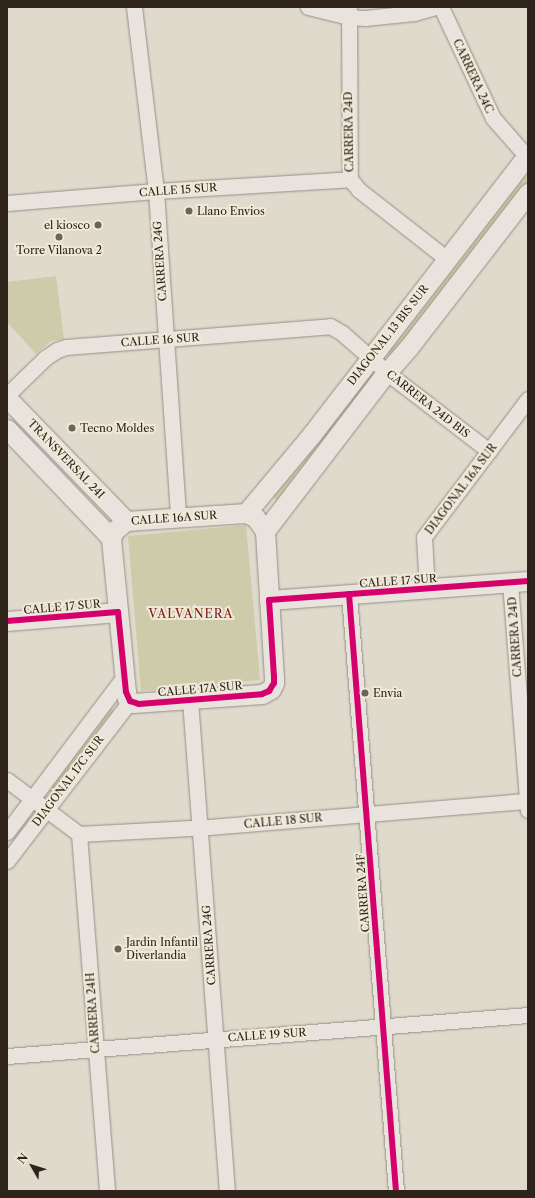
<!DOCTYPE html>
<html>
<head>
<meta charset="utf-8">
<style>
	body { margin:0 }
	#map { position:relative; width:535px; height:1198px; overflow:hidden; background:#e0dacc; font-family:"Libre Caslon Text",serif }
	div>[style] { position:absolute }
	.green>* { inset:0; background:#cdcbaa }
	.roads { filter:drop-shadow(0 0 1px #938f86) drop-shadow(0 0 1px #938f86) }
	.minor>* { height:15px; margin:-7.5px; padding:0 7.5px; transform-origin:7.5px; border-radius:7.5px; background:#e8e4dd }
	.tertiary>* { height:19px; margin:-9.5px; padding:0 9.5px; transform-origin:9.5px; border-radius:9.5px; background:#e8e4dd }
	.cycleway>* { height:6px; margin:-3px; padding:0 3px; transform-origin:3px; border-radius:3px; background:#d6006c }
	.dots>* { width:11px; height:11px; translate:-50% -50%; box-sizing:border-box; border:2px solid #f0e9d9; border-radius:50% }
	span { translate:-50% -50%; white-space:nowrap; text-align:center; line-height:1.15; -webkit-text-stroke:4px #f0e9d9; paint-order:stroke }
	.street-label { font-size:11px; color:#2e241a }
	.poi-label { font-size:11px; color:#2e241a }
	.left { translate:0 -50%; text-align:left }
	.right { translate:-100% -50%; text-align:right }
	.neighbourhood-label { font-size:12px; color:#7a1f14; letter-spacing:1px }
	.frame { position:absolute; inset:0; border:8px solid #2e241a; pointer-events:none }
	.north { position:absolute; left:12px; top:1146px; width:40px; height:40px; -webkit-text-stroke:3px #f0e9d9; paint-order:stroke; rotate:309deg; font-size:11px; font-weight:700; line-height:16px; text-align:center; color:#2e241a }
	.north::after { content:''; display:block; margin:auto; width:14px; height:18px; background:#2e241a; clip-path:polygon(50% 0,100% 100%,50% 72%,0 100%) }
</style>
</head>
<body>
<div id="map">
	<div class="green">
		<i style="clip-path:polygon(521px 173px,528px 178px,528px 182px,392px 356px,383px 349px)"></i>
		<i style="clip-path:polygon(56px 276px,64px 339px,51px 341px,36px 354px,7px 322px,7px 282px)"></i>
		<i style="clip-path:polygon(368px 371px,376px 378px,279px 502px,271px 496px)"></i>
		<i style="clip-path:polygon(246px 525px,260px 680px,141px 691px,128px 536px)"></i>
		<i style="clip-path:polygon(107px 705px,116px 712px,54px 794px,45px 788px)"></i>
	</div>
	<div class="roads">
		<div class="minor">
			<i style="left:134px;top:7px;width:185px;rotate:83.2deg"></i>
			<i style="left:156px;top:191px;width:327px;rotate:86.1deg"></i>
			<i style="left:308px;top:7px;width:42px;rotate:13.7deg"></i>
			<i style="left:349px;top:17px;width:16px;rotate:4deg"></i>
			<i style="left:365px;top:18px;width:49px;rotate:-5.8deg"></i>
			<i style="left:414px;top:13px;width:22px;rotate:-16deg"></i>
			<i style="left:349px;top:7px;width:172px;rotate:89.7deg"></i>
			<i style="left:350px;top:179px;width:14px;rotate:51deg"></i>
			<i style="left:359px;top:190px;width:112px;rotate:38.1deg"></i>
			<i style="left:441px;top:7px;width:123px;rotate:64.9deg"></i>
			<i style="left:493px;top:118px;width:53px;rotate:48.8deg"></i>
			<i style="left:7px;top:203px;width:149px;rotate:-4.6deg"></i>
			<i style="left:156px;top:191px;width:194px;rotate:-3.5deg"></i>
			<i style="left:7px;top:395px;width:53px;rotate:-44.2deg"></i>
			<i style="left:45px;top:358px;width:14px;rotate:-34deg"></i>
			<i style="left:57px;top:350px;width:9px;rotate:-18deg"></i>
			<i style="left:66px;top:347px;width:265px;rotate:-4.5deg"></i>
			<i style="left:330px;top:326px;width:14px;rotate:30deg"></i>
			<i style="left:342px;top:333px;width:64px;rotate:41.2deg"></i>
			<i style="left:390px;top:375px;width:125px;rotate:37.5deg"></i>
			<i style="left:510px;top:583px;width:228px;rotate:85.5deg"></i>
			<i style="left:427px;top:589px;width:52px;rotate:-93.3deg"></i>
			<i style="left:424px;top:537px;width:173px;rotate:-53deg"></i>
			<i style="left:349px;top:594px;width:599px;rotate:85.5deg"></i>
			<i style="left:190px;top:700px;width:492px;rotate:85.7deg"></i>
			<i style="left:7px;top:780px;width:90px;rotate:36.9deg"></i>
			<i style="left:79px;top:834px;width:130px;rotate:-3.1deg"></i>
			<i style="left:209px;top:827px;width:320px;rotate:-4.7deg"></i>
			<i style="left:7px;top:832px;width:194px;rotate:-53deg"></i>
			<i style="left:79px;top:834px;width:358px;rotate:85.5deg"></i>
			<i style="left:7px;top:861px;width:202px;rotate:-52.4deg"></i>
			<i style="left:7px;top:1056px;width:523px;rotate:-4.5deg"></i>
		</div>
		<div class="tertiary">
			<i style="left:7px;top:398px;width:171px;rotate:45.9deg"></i>
			<i style="left:7px;top:429px;width:151px;rotate:46.3deg"></i>
			<i style="left:246px;top:513px;width:10px;rotate:24deg"></i>
			<i style="left:255px;top:517px;width:17px;rotate:54deg"></i>
			<i style="left:265px;top:531px;width:146px;rotate:86.5deg"></i>
			<i style="left:274px;top:677px;width:6px;rotate:90deg"></i>
			<i style="left:274px;top:683px;width:7px;rotate:117deg"></i>
			<i style="left:271px;top:689px;width:10px;rotate:151deg"></i>
			<i style="left:262px;top:694px;width:129px;rotate:176deg"></i>
			<i style="left:133px;top:703px;width:8px;rotate:-140deg"></i>
			<i style="left:127px;top:698px;width:6px;rotate:-99deg"></i>
			<i style="left:126px;top:692px;width:155px;rotate:-95.6deg"></i>
			<i style="left:111px;top:538px;width:8px;rotate:-67deg"></i>
			<i style="left:114px;top:531px;width:16px;rotate:-40deg"></i>
			<i style="left:126px;top:521px;width:120px;rotate:-3.8deg"></i>
			<i style="left:246px;top:513px;width:103px;rotate:-50.1deg"></i>
			<i style="left:312px;top:434px;width:353px;rotate:-52.3deg"></i>
			<i style="left:265px;top:531px;width:193px;rotate:-52.6deg"></i>
			<i style="left:382px;top:378px;width:41px;rotate:-48.9deg"></i>
			<i style="left:409px;top:347px;width:195px;rotate:-52.3deg"></i>
			<i style="left:269px;top:600px;width:260px;rotate:-4.2deg"></i>
			<i style="left:7px;top:621px;width:111px;rotate:-4.6deg"></i>
		</div>
	</div>
	<div class="cycleway">
		<i style="left:349px;top:594px;width:599px;rotate:85.5deg"></i>
		<i style="left:7px;top:621px;width:111px;rotate:-4.6deg"></i>
		<i style="left:118px;top:612px;width:80px;rotate:84.3deg"></i>
		<i style="left:126px;top:692px;width:10px;rotate:66deg"></i>
		<i style="left:130px;top:701px;width:9px;rotate:18deg"></i>
		<i style="left:139px;top:704px;width:123px;rotate:-4.6deg"></i>
		<i style="left:262px;top:694px;width:8px;rotate:-23deg"></i>
		<i style="left:269px;top:691px;width:9px;rotate:-58deg"></i>
		<i style="left:274px;top:683px;width:6px;rotate:-90deg"></i>
		<i style="left:274px;top:677px;width:77px;rotate:-93.7deg"></i>
		<i style="left:269px;top:600px;width:260px;rotate:-4.2deg"></i>
	</div>
	<div class="dots">
		<i style="left:189px;top:211px;background:#6c6458"></i>
		<i style="left:98px;top:225px;background:#6c6458"></i>
		<i style="left:59px;top:237px;background:#6c6458"></i>
		<i style="left:72px;top:428px;background:#6c6458"></i>
		<i style="left:365px;top:693px;background:#6c6458"></i>
		<i style="left:118px;top:949px;background:#6c6458"></i>
	</div>
	<div class="street-label">
		<span style="left:473px;top:76px;rotate:65deg">CARRERA 24C</span>
		<span style="left:349px;top:132px;rotate:-91deg">CARRERA 24D</span>
		<span style="left:178px;top:190px;rotate:-4deg">CALLE 15 SUR</span>
		<span style="left:160px;top:261px;rotate:-94deg">CARRERA 24G</span>
		<span style="left:388px;top:335px;rotate:-52deg">DIAGONAL 13 BIS SUR</span>
		<span style="left:160px;top:340px;rotate:-4deg">CALLE 16 SUR</span>
		<span style="left:428px;top:404px;rotate:38deg">CARRERA 24D BIS</span>
		<span style="left:66px;top:459px;rotate:46deg">TRANSVERSAL 24I</span>
		<span style="left:461px;top:489px;rotate:-53deg">DIAGONAL 16A SUR</span>
		<span style="left:174px;top:518px;rotate:-4deg">CALLE 16A SUR</span>
		<span style="left:398px;top:581px;rotate:-4deg">CALLE 17 SUR</span>
		<span style="left:62px;top:607px;rotate:-5deg">CALLE 17 SUR</span>
		<span style="left:515px;top:637px;rotate:-94deg">CARRERA 24D</span>
		<span style="left:200px;top:689px;rotate:-5deg">CALLE 17A SUR</span>
		<span style="left:68px;top:781px;rotate:-53deg">DIAGONAL 17C SUR</span>
		<span style="left:283px;top:821px;rotate:-5deg">CALLE 18 SUR</span>
		<span style="left:363px;top:893px;rotate:-94deg">CARRERA 24F</span>
		<span style="left:209px;top:945px;rotate:-94deg">CARRERA 24G</span>
		<span style="left:93px;top:1013px;rotate:-94deg">CARRERA 24H</span>
		<span style="left:267px;top:1035px;rotate:-4deg">CALLE 19 SUR</span>
	</div>
	<div class="poi-label">
		<span class="left" style="left:197px;top:211px">Llano Envios</span>
		<span class="right" style="left:90px;top:225px">el kiosco</span>
		<span style="left:59px;top:250px">Torre Vilanova 2</span>
		<span class="left" style="left:80px;top:428px">Tecno Moldes</span>
		<span class="left" style="left:373px;top:693px">Envia</span>
		<span class="left" style="left:126px;top:949px">Jardin Infantil<br>Diverlandia</span>
	</div>
	<div class="neighbourhood-label">
		<span style="left:191px;top:614px">VALVANERA</span>
	</div>
	<div class="frame"></div>
	<div class="north">N</div>
</div>
</body>
</html>
